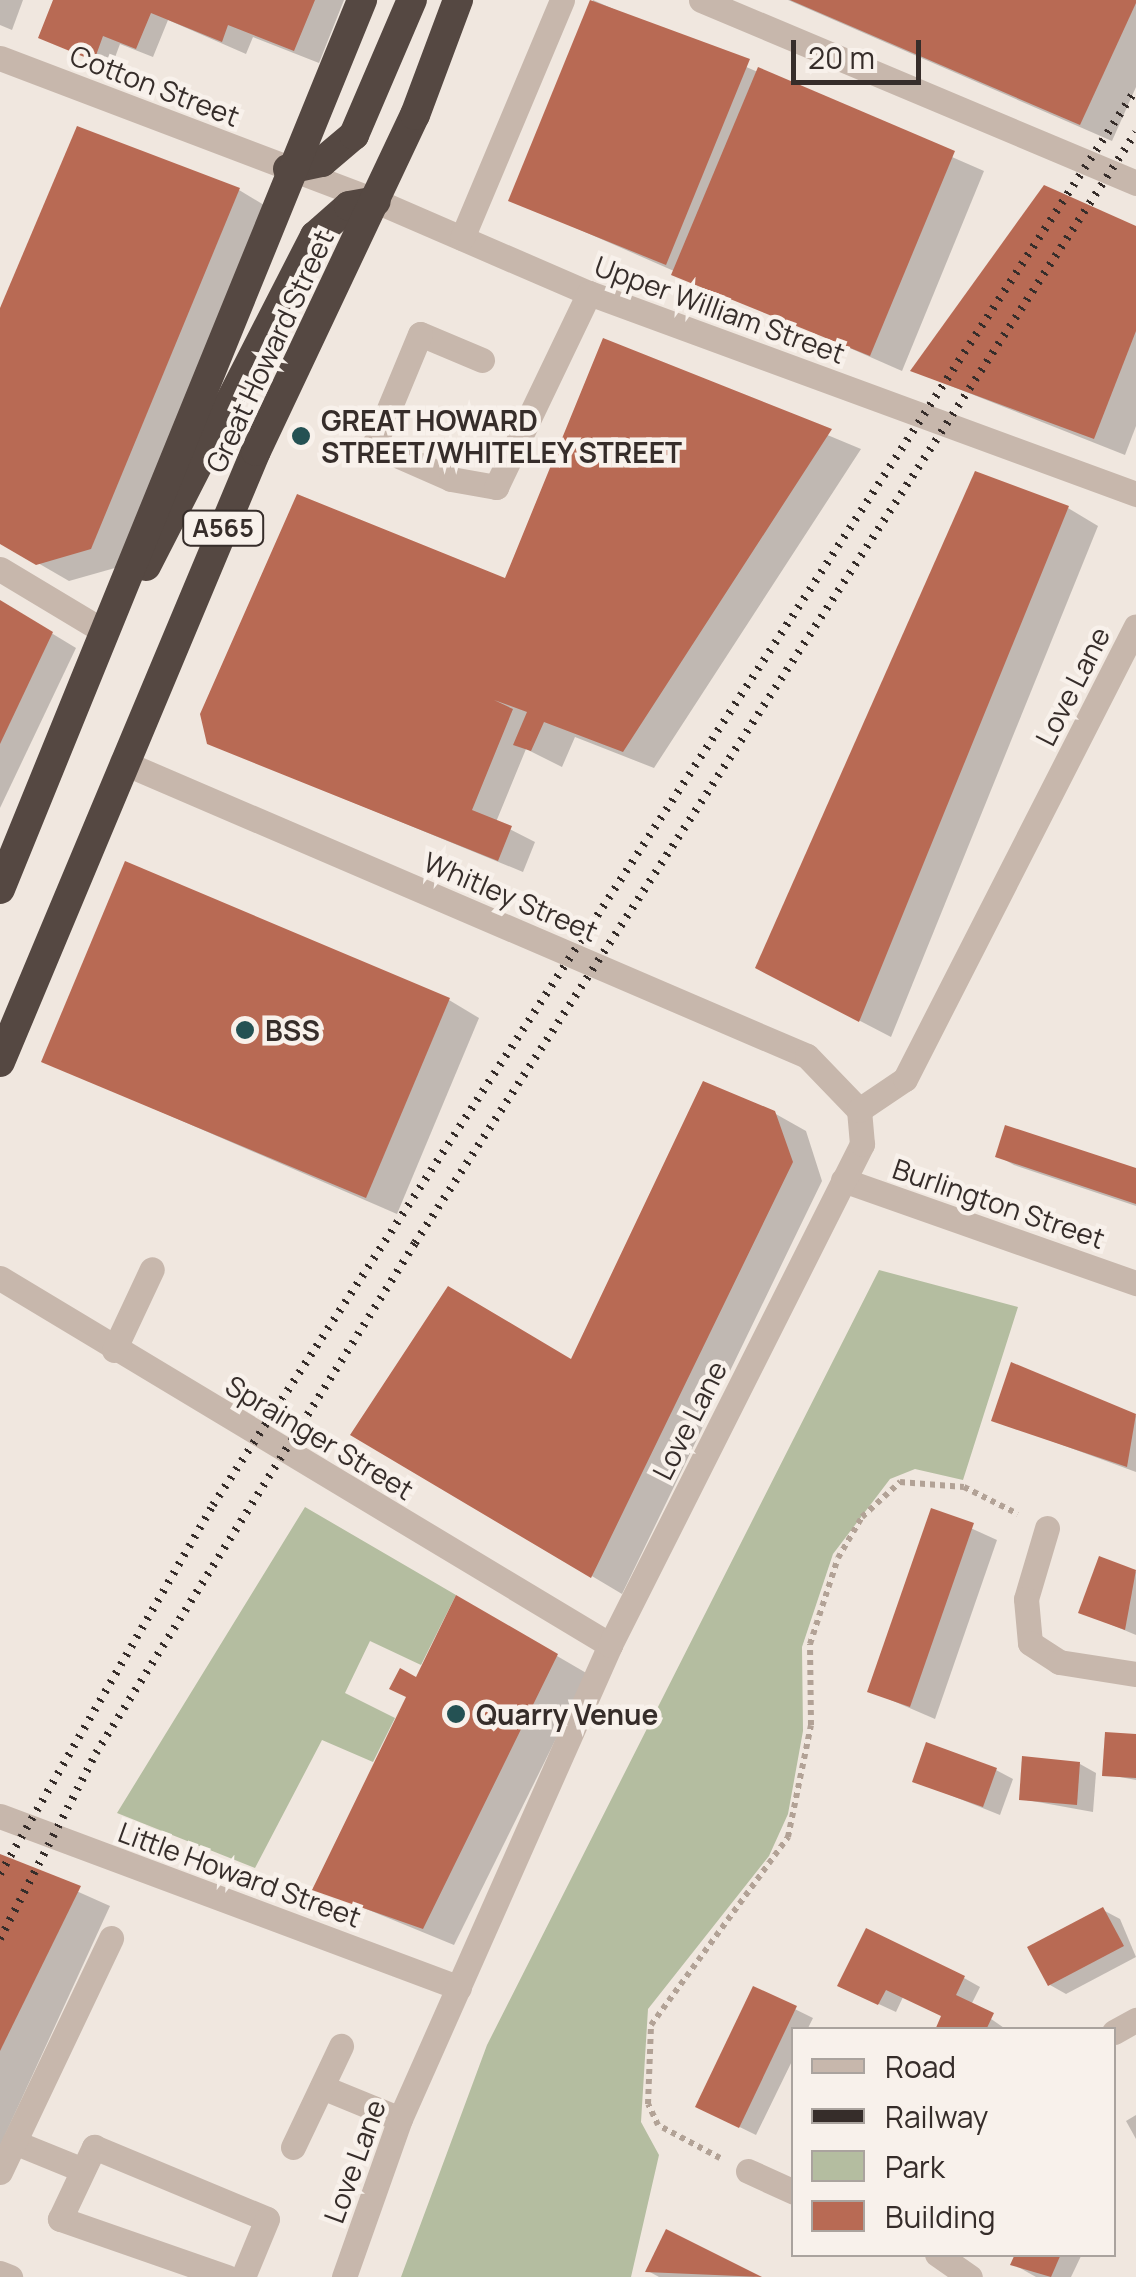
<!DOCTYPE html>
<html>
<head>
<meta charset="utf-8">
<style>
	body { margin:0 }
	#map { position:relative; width:1136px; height:2277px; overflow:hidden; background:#f0e7df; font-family:Manrope,sans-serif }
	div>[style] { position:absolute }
	.green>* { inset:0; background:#b4bda0 }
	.shadow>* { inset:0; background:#0003 }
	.building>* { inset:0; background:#b86a54 }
	.path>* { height:6px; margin-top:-3px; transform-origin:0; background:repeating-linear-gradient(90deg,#b2a296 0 5px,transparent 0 10px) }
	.minor>* { height:25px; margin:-12.5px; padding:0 12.5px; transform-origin:12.5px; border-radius:12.5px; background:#c7b7ac }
	.highway>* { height:30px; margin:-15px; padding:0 15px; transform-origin:15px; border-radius:15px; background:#554842 }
	.rail>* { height:8px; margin-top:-4px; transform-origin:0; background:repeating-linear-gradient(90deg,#362d2a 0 2.5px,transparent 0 10.5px) }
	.dots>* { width:28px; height:28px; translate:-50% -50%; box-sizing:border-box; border:5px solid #f8f1eb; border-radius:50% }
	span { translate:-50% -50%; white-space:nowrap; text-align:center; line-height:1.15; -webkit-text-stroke:9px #f8f1eb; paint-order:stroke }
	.shield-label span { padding:2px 8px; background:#f8f1eb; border:2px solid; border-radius:8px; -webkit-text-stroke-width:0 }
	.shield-label { font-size:25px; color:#362d2a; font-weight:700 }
	.street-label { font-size:28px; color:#362d2a }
	.poi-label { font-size:28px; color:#362d2a; font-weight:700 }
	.left { translate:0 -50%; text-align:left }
	.legend { position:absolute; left:791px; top:2027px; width:325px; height:230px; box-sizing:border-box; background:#f8f1eb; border:2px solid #aaa39e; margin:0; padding:12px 18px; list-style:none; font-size:30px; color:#362d2a }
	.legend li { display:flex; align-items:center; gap:20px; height:50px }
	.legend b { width:50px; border:2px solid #aaa39e }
	.scale { position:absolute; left:791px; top:40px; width:130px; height:45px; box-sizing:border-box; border:5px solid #362d2a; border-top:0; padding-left:12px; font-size:30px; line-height:35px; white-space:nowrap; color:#362d2a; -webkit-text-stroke:8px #f8f1eb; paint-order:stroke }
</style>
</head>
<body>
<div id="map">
	<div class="green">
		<i style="clip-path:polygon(879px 1270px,1018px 1307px,963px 1480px,915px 1469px,890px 1479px,833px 1554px,802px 1647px,803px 1731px,788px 1814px,769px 1856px,648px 2009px,641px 2122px,659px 2155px,631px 2277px,401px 2277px,487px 2045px)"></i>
		<i style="clip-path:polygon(305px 1507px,456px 1595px,421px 1665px,370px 1641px,345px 1693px,395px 1718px,373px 1762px,322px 1740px,255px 1868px,117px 1813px)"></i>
	</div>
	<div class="shadow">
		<i style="clip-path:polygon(0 0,23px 0,12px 30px,0 25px)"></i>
		<i style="clip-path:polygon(56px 0,344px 0,319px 63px,253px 37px,246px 54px,168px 20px,153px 57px,120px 44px,111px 68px,41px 37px)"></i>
		<i style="clip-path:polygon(593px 0,984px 171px,902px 371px,512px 200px)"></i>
		<i style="clip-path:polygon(788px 0,1136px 0,1136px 87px,1112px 141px)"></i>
		<i style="clip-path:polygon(239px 190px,269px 208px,122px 566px,69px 581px,0 541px,0 314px)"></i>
		<i style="clip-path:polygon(1136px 227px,1136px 426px,1125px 455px,913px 371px)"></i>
		<i style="clip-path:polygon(604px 342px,861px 449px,654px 768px,575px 737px,562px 767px,526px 749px,496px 822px,535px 842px,523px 872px,209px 743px,506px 581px)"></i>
		<i style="clip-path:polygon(1068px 508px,1098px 526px,891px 1037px,789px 984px)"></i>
		<i style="clip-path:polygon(0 602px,76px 648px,0 808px)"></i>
		<i style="clip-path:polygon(449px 1000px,479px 1018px,397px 1214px,44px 1061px)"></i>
		<i style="clip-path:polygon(774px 1113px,806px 1131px,822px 1181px,622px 1594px,354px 1434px,572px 1362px)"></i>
		<i style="clip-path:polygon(998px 1156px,1136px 1171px,1136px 1206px,1014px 1165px)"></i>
		<i style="clip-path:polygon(1013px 1365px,1136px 1416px,1136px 1472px,994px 1420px)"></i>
		<i style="clip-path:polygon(933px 1511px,997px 1540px,935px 1719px,870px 1691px)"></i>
		<i style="clip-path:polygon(1101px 1559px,1136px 1572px,1136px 1635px,1081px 1612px)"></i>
		<i style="clip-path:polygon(457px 1598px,588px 1674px,454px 1945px,315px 1888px)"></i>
		<i style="clip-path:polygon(1136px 1737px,1136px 1780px,1104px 1774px)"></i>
		<i style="clip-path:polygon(1080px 1764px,1096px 1773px,1093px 1812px,1021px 1799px)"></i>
		<i style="clip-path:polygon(996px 1770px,1013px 1779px,1000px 1815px,915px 1781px)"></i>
		<i style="clip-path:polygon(0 1857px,110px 1906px,0 2146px)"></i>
		<i style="clip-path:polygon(1103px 1910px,1120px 1919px,1136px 1957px,1066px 1994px,1050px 1985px)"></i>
		<i style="clip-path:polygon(964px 1978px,980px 1987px,971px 2005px,1007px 2030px,937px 2030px,944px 2016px,903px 1997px,896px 2012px,857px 1994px)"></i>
		<i style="clip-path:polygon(754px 1989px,813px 2018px,807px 2030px,794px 2030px,794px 2057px,756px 2135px,715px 2115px)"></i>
		<i style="clip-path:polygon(1136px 2115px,1136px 2139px,1126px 2121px)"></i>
		<i style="clip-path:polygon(667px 2233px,756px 2277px,659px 2277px,648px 2271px)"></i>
		<i style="clip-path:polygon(1017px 2254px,1082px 2254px,1071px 2277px,1036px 2277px,1013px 2264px)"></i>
	</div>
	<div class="building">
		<i style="clip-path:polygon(53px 0,315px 0,294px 51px,228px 25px,222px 42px,151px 13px,136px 49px,103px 36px,94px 61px,38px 38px)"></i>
		<i style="clip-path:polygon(590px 0,750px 59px,666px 265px,508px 201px)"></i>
		<i style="clip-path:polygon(790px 0,1136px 0,1136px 3px,1080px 125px)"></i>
		<i style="clip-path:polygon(758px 67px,955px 151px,870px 356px,671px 275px)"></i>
		<i style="clip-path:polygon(77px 126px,240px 188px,91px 549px,36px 565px,0 544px,0 308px)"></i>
		<i style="clip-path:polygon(1044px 185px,1136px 226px,1136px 331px,1094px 439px,910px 371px)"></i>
		<i style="clip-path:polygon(603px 338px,832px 429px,623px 752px,544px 722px,531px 751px,513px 745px,527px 712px,494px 700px,513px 709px,472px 810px,512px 826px,498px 861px,207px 744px,200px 714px,297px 494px,505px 578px)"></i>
		<i style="clip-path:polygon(975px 471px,1069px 506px,859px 1022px,755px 968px)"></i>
		<i style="clip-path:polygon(0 600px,53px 632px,0 744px)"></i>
		<i style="clip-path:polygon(125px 861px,450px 998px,366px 1198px,41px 1062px)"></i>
		<i style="clip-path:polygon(703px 1081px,775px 1111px,793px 1162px,591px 1578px,350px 1435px,448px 1286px,571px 1359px)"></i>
		<i style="clip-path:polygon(1005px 1125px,1136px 1168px,1136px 1204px,995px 1157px)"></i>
		<i style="clip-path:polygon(1011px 1362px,1136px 1414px,1127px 1467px,991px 1421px)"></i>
		<i style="clip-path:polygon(931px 1508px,974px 1523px,910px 1707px,867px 1692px)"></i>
		<i style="clip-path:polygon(1099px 1556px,1136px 1570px,1125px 1630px,1078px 1613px)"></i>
		<i style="clip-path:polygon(456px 1595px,558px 1654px,423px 1929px,312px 1890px,406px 1697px,389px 1689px,400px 1668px,416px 1677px)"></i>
		<i style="clip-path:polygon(1105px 1732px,1136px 1734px,1136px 1778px,1102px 1776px)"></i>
		<i style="clip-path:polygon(926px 1742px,997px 1768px,983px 1807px,912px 1782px)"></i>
		<i style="clip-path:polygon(1022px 1756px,1080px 1762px,1077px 1805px,1019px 1800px)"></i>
		<i style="clip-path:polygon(0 1854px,81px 1886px,0 2051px)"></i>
		<i style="clip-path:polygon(1103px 1907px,1124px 1946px,1048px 1986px,1027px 1947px)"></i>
		<i style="clip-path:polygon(866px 1928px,965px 1976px,956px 1995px,994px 2013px,986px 2030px,935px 2030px,941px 2016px,886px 1990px,878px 2005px,837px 1986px)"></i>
		<i style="clip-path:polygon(753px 1986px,797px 2006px,739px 2128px,695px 2107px)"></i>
		<i style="clip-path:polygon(666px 2229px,762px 2277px,645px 2272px)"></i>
		<i style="clip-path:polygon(1015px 2254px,1061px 2254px,1051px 2277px,1010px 2265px)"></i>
	</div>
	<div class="path">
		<i style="left:720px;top:2158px;width:70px;rotate:-152deg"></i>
		<i style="left:658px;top:2125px;width:23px;rotate:-115deg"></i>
		<i style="left:648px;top:2104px;width:79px;rotate:-87.8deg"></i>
		<i style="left:651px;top:2025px;width:233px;rotate:-53.9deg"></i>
		<i style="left:788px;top:1837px;width:114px;rotate:-78.4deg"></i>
		<i style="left:811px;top:1725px;width:81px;rotate:-90.7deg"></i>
		<i style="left:810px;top:1644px;width:90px;rotate:-72deg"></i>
		<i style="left:838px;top:1558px;width:48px;rotate:-59.7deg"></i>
		<i style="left:862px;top:1517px;width:52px;rotate:-42.6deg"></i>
		<i style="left:900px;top:1482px;width:64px;rotate:4.5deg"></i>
		<i style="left:964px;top:1487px;width:60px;rotate:26.6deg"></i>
	</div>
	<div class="minor">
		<i style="left:701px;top:0;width:472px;rotate:22.8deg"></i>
		<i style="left:0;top:58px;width:402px;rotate:20.8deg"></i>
		<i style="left:376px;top:201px;width:232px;rotate:23.4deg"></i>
		<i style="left:589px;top:293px;width:583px;rotate:20.18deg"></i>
		<i style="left:462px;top:238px;width:258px;rotate:-67.2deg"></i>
		<i style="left:482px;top:360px;width:67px;rotate:-157.2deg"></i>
		<i style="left:420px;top:334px;width:120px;rotate:112.5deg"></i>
		<i style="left:374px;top:445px;width:84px;rotate:23.8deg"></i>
		<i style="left:451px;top:479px;width:46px;rotate:10.1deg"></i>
		<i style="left:496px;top:487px;width:215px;rotate:-64.4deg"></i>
		<i style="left:0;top:569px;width:122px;rotate:31deg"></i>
		<i style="left:122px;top:762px;width:745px;rotate:23.23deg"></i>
		<i style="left:807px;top:1056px;width:75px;rotate:46.1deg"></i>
		<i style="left:843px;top:1180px;width:311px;rotate:19.4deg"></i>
		<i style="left:0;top:1278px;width:712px;rotate:31.03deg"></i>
		<i style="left:114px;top:1350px;width:89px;rotate:-64.9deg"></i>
		<i style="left:1047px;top:1528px;width:74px;rotate:106.5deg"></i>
		<i style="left:1026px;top:1599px;width:44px;rotate:84.8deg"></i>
		<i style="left:1030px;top:1643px;width:35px;rotate:33deg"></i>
		<i style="left:1059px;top:1662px;width:78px;rotate:8.9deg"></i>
		<i style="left:0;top:1816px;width:490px;rotate:20.5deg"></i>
		<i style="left:1114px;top:2032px;width:25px;rotate:-29deg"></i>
		<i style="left:322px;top:2087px;width:84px;rotate:22.3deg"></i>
		<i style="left:14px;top:2142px;width:74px;rotate:22.1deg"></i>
		<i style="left:293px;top:2147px;width:112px;rotate:-64.6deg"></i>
		<i style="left:748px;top:2171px;width:51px;rotate:24.5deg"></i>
		<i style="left:0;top:2172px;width:259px;rotate:-64.6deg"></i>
		<i style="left:937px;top:2254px;width:40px;rotate:34.9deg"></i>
		<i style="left:0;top:2273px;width:11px;rotate:22deg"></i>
		<i style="left:227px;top:2277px;width:177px;rotate:-160.8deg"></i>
		<i style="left:60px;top:2219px;width:80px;rotate:-64.7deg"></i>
		<i style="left:94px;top:2147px;width:187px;rotate:22.6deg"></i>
		<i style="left:267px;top:2219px;width:63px;rotate:112.5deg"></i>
		<i style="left:344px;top:2277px;width:168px;rotate:-70.5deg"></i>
		<i style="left:400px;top:2119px;width:518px;rotate:-66.1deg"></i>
		<i style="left:610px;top:1645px;width:561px;rotate:-63.3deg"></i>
		<i style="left:862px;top:1144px;width:34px;rotate:-95deg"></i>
		<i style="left:859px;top:1110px;width:55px;rotate:-34deg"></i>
		<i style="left:905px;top:1079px;width:508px;rotate:-62.98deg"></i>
	</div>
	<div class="highway">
		<i style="left:288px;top:169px;width:35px;rotate:-12deg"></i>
		<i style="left:322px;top:162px;width:42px;rotate:-40.2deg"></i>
		<i style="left:354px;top:135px;width:147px;rotate:-66.8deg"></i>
		<i style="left:146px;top:566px;width:371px;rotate:-62.9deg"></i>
		<i style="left:315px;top:236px;width:45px;rotate:-41.4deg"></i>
		<i style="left:349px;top:206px;width:27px;rotate:-10deg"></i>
		<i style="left:0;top:889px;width:960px;rotate:-67.84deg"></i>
		<i style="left:0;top:1062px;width:662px;rotate:-67.27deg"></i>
		<i style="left:256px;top:451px;width:372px;rotate:-64.7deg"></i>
		<i style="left:415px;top:115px;width:123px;rotate:-69.5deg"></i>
	</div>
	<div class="rail">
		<i style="left:0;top:1874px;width:426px;rotate:-60deg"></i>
		<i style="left:213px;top:1505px;width:1690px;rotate:-56.9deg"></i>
		<i style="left:0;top:1939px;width:209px;rotate:-62.7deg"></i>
		<i style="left:96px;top:1753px;width:602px;rotate:-57.97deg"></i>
		<i style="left:415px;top:1243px;width:1324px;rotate:-57.02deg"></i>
	</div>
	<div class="dots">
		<i style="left:301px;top:436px;background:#245153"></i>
		<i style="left:245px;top:1030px;background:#245153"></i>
		<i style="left:456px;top:1714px;background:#245153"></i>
	</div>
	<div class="shield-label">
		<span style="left:223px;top:528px">A565</span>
	</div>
	<div class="street-label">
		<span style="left:155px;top:85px;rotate:21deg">Cotton Street</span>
		<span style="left:720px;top:309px;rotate:20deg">Upper William Street</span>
		<span style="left:269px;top:351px;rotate:-65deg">Great Howard Street</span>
		<span style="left:1072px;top:686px;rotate:-63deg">Love Lane</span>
		<span style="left:511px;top:896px;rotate:23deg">Whitley Street</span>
		<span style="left:999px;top:1203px;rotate:19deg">Burlington Street</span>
		<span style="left:689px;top:1420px;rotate:-63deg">Love Lane</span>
		<span style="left:320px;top:1437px;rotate:31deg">Sprainger Street</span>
		<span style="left:240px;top:1874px;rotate:20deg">Little Howard Street</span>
		<span style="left:354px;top:2161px;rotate:-70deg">Love Lane</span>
	</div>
	<div class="poi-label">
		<span class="left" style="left:321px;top:436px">GREAT HOWARD<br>STREET/WHITELEY STREET</span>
		<span class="left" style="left:265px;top:1030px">BSS</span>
		<span class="left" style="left:476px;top:1714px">Quarry Venue</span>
	</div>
	<ul class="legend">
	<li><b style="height:12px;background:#c7b7ac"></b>Road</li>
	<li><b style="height:12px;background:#362d2a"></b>Railway</li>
	<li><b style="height:28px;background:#b4bda0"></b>Park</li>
	<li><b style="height:28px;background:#b86a54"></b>Building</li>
	</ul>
	<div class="scale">20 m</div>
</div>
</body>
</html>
